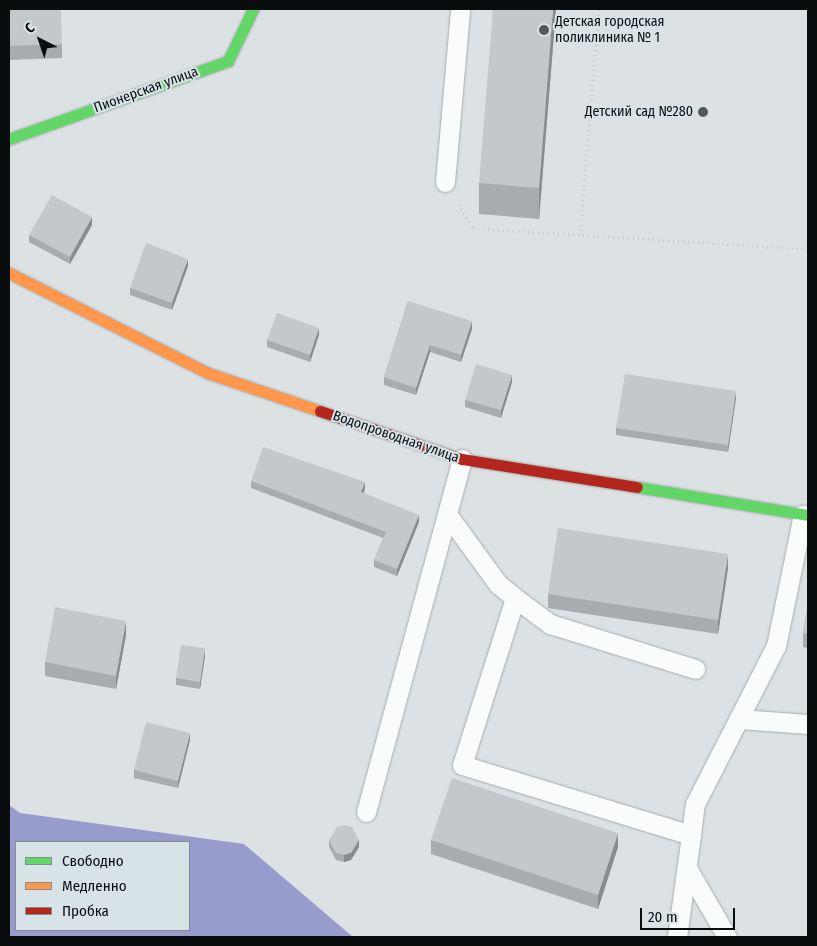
<!DOCTYPE html>
<html>
<head>
<meta charset="utf-8">
<style>
	body { margin:0 }
	#map { position:relative; width:817px; height:946px; overflow:hidden; background:#dce2e4; font-family:"Fira Sans Condensed",sans-serif }
	div>[style] { position:absolute }
	.water>* { inset:0; background:#979ccd }
	.path>* { height:3px; margin-top:-1.5px; transform-origin:0; background:repeating-linear-gradient(90deg,#c8cacb 0 1px,transparent 0 5px) }
	.roads { filter:drop-shadow(0 0 1px #a8acae) drop-shadow(0 0 1px #a8acae) }
	.lane>* { height:19px; margin:-9.5px; padding:0 9.5px; transform-origin:9.5px; border-radius:9.5px; background:#fafbfb }
	.fast>* { height:11px; margin:-5.5px; padding:0 5.5px; transform-origin:5.5px; border-radius:5.5px; background:#63d668 }
	.slow>* { height:11px; margin:-5.5px; padding:0 5.5px; transform-origin:5.5px; border-radius:5.5px; background:#ff974d }
	.jam>* { height:11px; margin:-5.5px; padding:0 5.5px; transform-origin:5.5px; border-radius:5.5px; background:#b3261e }
	.wall>* { inset:0; background:#a9acae }
	.shaded-wall>* { inset:0; background:#898c8d }
	.building>* { inset:0; background:#c4c8ca }
	.dots>* { width:14px; height:14px; translate:-50% -50%; box-sizing:border-box; border:2px solid #d8e3e8; border-radius:50% }
	span { translate:-50% -50%; white-space:nowrap; text-align:center; line-height:1.15; -webkit-text-stroke:4px #d8e3e8; paint-order:stroke }
	.poi-label { font-size:14px; color:#090d0e }
	.left { translate:0 -50%; text-align:left }
	.right { translate:-100% -50%; text-align:right }
	.street-label { font-size:14px; color:#090d0e }
	.frame { position:absolute; inset:0; border:10px solid #090d0e; pointer-events:none }
	.legend { position:absolute; left:15px; top:841px; width:175px; height:90px; box-sizing:border-box; background:#d8e3e8; border:1px solid #858d91; margin:0; padding:6px 9px; list-style:none; font-size:15px; color:#090d0e }
	.legend li { display:flex; align-items:center; gap:10px; height:25px }
	.legend b { width:25px; border:1px solid #858d91 }
	.north { position:absolute; left:15px; top:15px; width:50px; height:50px; -webkit-text-stroke:4px #d8e3e8; paint-order:stroke; rotate:319deg; font-size:14px; font-weight:700; line-height:20px; text-align:center; color:#090d0e }
	.north::after { content:''; display:block; margin:auto; width:18px; height:22px; background:#090d0e; clip-path:polygon(50% 0,100% 100%,50% 72%,0 100%) }
	.scale { position:absolute; left:640px; top:908px; width:95px; height:22px; box-sizing:border-box; border:2px solid #090d0e; border-top:0; padding-left:6px; font-size:15px; line-height:18px; white-space:nowrap; color:#090d0e; -webkit-text-stroke:4px #d8e3e8; paint-order:stroke }
</style>
</head>
<body>
<div id="map">
	<div class="water">
		<i style="clip-path:polygon(evenodd,9px 805px,20px 813px,244px 844px,353px 937px,9px 937px,9px 805px,16px 842px,189px 842px,189px 930px,16px 930px,16px 842px)"></i>
	</div>
	<div class="path">
		<i style="left:459px;top:204px;width:28px;rotate:60deg"></i>
		<i style="left:473px;top:228px;width:336px;rotate:3.6deg"></i>
		<i style="left:580px;top:235px;width:227px;rotate:-85.2deg"></i>
	</div>
	<div class="roads">
		<div class="lane">
			<i style="left:445px;top:182px;width:174px;rotate:-85deg"></i>
			<i style="left:447px;top:514px;width:87px;rotate:53.9deg"></i>
			<i style="left:498px;top:584px;width:22px;rotate:39deg"></i>
			<i style="left:515px;top:598px;width:175px;rotate:107.6deg"></i>
			<i style="left:462px;top:765px;width:239px;rotate:17deg"></i>
			<i style="left:691px;top:835px;width:31px;rotate:-83deg"></i>
			<i style="left:695px;top:804px;width:178px;rotate:-62.9deg"></i>
			<i style="left:776px;top:646px;width:134px;rotate:-78.4deg"></i>
			<i style="left:515px;top:598px;width:44px;rotate:36.6deg"></i>
			<i style="left:550px;top:624px;width:152px;rotate:17.2deg"></i>
			<i style="left:739px;top:719px;width:69px;rotate:4.1deg"></i>
			<i style="left:366px;top:812px;width:366px;rotate:-74.8deg"></i>
			<i style="left:687px;top:868px;width:80px;rotate:59.9deg"></i>
			<i style="left:677px;top:937px;width:103px;rotate:-82.2deg"></i>
		</div>
		<div class="fast">
			<i style="left:9px;top:139px;width:232px;rotate:-19.6deg"></i>
			<i style="left:228px;top:61px;width:58px;rotate:-64.3deg"></i>
			<i style="left:637px;top:487px;width:173px;rotate:9.3deg"></i>
		</div>
		<div class="slow">
			<i style="left:9px;top:273px;width:223px;rotate:26.7deg"></i>
			<i style="left:208px;top:373px;width:118px;rotate:18.7deg"></i>
		</div>
		<div class="jam">
			<i style="left:320px;top:411px;width:150px;rotate:18.7deg"></i>
			<i style="left:462px;top:459px;width:177px;rotate:9.1deg"></i>
		</div>
	</div>
	<div class="wall">
		<i style="clip-path:polygon(9px 9px,62px 44px,62px 58px,9px 60px)"></i>
		<i style="clip-path:polygon(556px 9px,539px 219px,479px 214px,479px 183px)"></i>
		<i style="clip-path:polygon(92px 225px,70px 264px,29px 242px,29px 235px)"></i>
		<i style="clip-path:polygon(188px 266px,172px 310px,130px 295px,130px 288px)"></i>
		<i style="clip-path:polygon(408px 301px,472px 329px,461px 362px,430px 352px,416px 395px,384px 385px,384px 377px)"></i>
		<i style="clip-path:polygon(319px 335px,310px 362px,267px 347px,267px 340px)"></i>
		<i style="clip-path:polygon(512px 382px,501px 418px,465px 407px,465px 400px)"></i>
		<i style="clip-path:polygon(736px 398px,728px 452px,616px 435px,616px 428px)"></i>
		<i style="clip-path:polygon(251px 481px,365px 489px,363px 493px,419px 522px,397px 576px,374px 567px,374px 560px,383px 538px,251px 488px)"></i>
		<i style="clip-path:polygon(728px 568px,718px 634px,548px 608px,548px 594px)"></i>
		<i style="clip-path:polygon(808px 603px,808px 648px,803px 647px,803px 633px)"></i>
		<i style="clip-path:polygon(126px 635px,116px 689px,45px 676px,45px 662px)"></i>
		<i style="clip-path:polygon(205px 656px,200px 689px,176px 685px,176px 678px)"></i>
		<i style="clip-path:polygon(190px 740px,178px 788px,134px 778px,134px 770px)"></i>
		<i style="clip-path:polygon(329px 840px,359px 847px,351px 860px,344px 862px,336px 860px,329px 847px)"></i>
		<i style="clip-path:polygon(431px 840px,618px 847px,598px 909px,431px 854px)"></i>
	</div>
	<div class="shaded-wall">
		<i style="clip-path:polygon(553px 9px,556px 9px,539px 219px,539px 188px)"></i>
		<i style="clip-path:polygon(92px 217px,92px 225px,70px 264px,70px 257px)"></i>
		<i style="clip-path:polygon(188px 259px,188px 266px,172px 310px,172px 303px)"></i>
		<i style="clip-path:polygon(472px 321px,472px 329px,461px 362px,461px 355px)"></i>
		<i style="clip-path:polygon(319px 328px,319px 335px,310px 362px,310px 355px)"></i>
		<i style="clip-path:polygon(430px 345px,430px 352px,416px 395px,416px 388px)"></i>
		<i style="clip-path:polygon(512px 375px,512px 382px,501px 418px,501px 410px)"></i>
		<i style="clip-path:polygon(736px 391px,736px 398px,728px 452px,728px 445px)"></i>
		<i style="clip-path:polygon(365px 482px,365px 489px,361px 500px,361px 492px)"></i>
		<i style="clip-path:polygon(419px 515px,419px 522px,397px 576px,397px 569px)"></i>
		<i style="clip-path:polygon(728px 554px,728px 568px,718px 634px,718px 620px)"></i>
		<i style="clip-path:polygon(126px 621px,126px 635px,116px 689px,116px 676px)"></i>
		<i style="clip-path:polygon(205px 648px,205px 656px,200px 689px,200px 682px)"></i>
		<i style="clip-path:polygon(190px 733px,190px 740px,178px 788px,178px 781px)"></i>
		<i style="clip-path:polygon(618px 833px,618px 847px,598px 909px,598px 895px)"></i>
		<i style="clip-path:polygon(359px 840px,359px 847px,351px 860px,344px 862px,344px 855px)"></i>
	</div>
	<div class="building">
		<i style="clip-path:polygon(9px 9px,61px 9px,62px 44px,9px 46px)"></i>
		<i style="clip-path:polygon(493px 9px,553px 9px,539px 188px,479px 183px)"></i>
		<i style="clip-path:polygon(52px 195px,92px 217px,70px 257px,29px 235px)"></i>
		<i style="clip-path:polygon(146px 243px,188px 259px,172px 303px,130px 288px)"></i>
		<i style="clip-path:polygon(408px 301px,472px 321px,461px 355px,430px 345px,416px 388px,384px 377px)"></i>
		<i style="clip-path:polygon(277px 313px,319px 328px,310px 355px,267px 340px)"></i>
		<i style="clip-path:polygon(476px 364px,512px 375px,501px 410px,465px 400px)"></i>
		<i style="clip-path:polygon(625px 374px,736px 391px,728px 445px,616px 428px)"></i>
		<i style="clip-path:polygon(263px 447px,365px 482px,361px 492px,419px 515px,397px 569px,374px 560px,386px 532px,251px 481px)"></i>
		<i style="clip-path:polygon(558px 528px,728px 554px,718px 620px,548px 594px)"></i>
		<i style="clip-path:polygon(808px 603px,808px 634px,803px 633px)"></i>
		<i style="clip-path:polygon(55px 607px,126px 621px,116px 676px,45px 662px)"></i>
		<i style="clip-path:polygon(181px 645px,205px 648px,200px 682px,176px 678px)"></i>
		<i style="clip-path:polygon(146px 722px,190px 733px,178px 781px,134px 770px)"></i>
		<i style="clip-path:polygon(452px 778px,618px 833px,598px 895px,431px 840px)"></i>
		<i style="clip-path:polygon(344px 825px,352px 827px,359px 840px,351px 853px,344px 855px,336px 853px,329px 840px,337px 827px)"></i>
	</div>
	<div class="dots">
		<i style="left:544px;top:30px;background:#535859"></i>
		<i style="left:703px;top:112px;background:#535859"></i>
	</div>
	<div class="poi-label">
		<span class="left" style="left:555px;top:30px">Детская городская<br>поликлиника № 1</span>
		<span class="right" style="left:693px;top:112px">Детский сад №280</span>
	</div>
	<div class="street-label">
		<span style="left:146px;top:90px;rotate:-20deg">Пионерская улица</span>
		<span style="left:396px;top:437px;rotate:19deg">Водопроводная улица</span>
	</div>
	<div class="frame"></div>
	<ul class="legend">
	<li><b style="height:6px;background:#63d668"></b>Свободно</li>
	<li><b style="height:6px;background:#ff974d"></b>Медленно</li>
	<li><b style="height:6px;background:#b3261e"></b>Пробка</li>
	</ul>
	<div class="north">С</div>
	<div class="scale">20 m</div>
</div>
</body>
</html>
